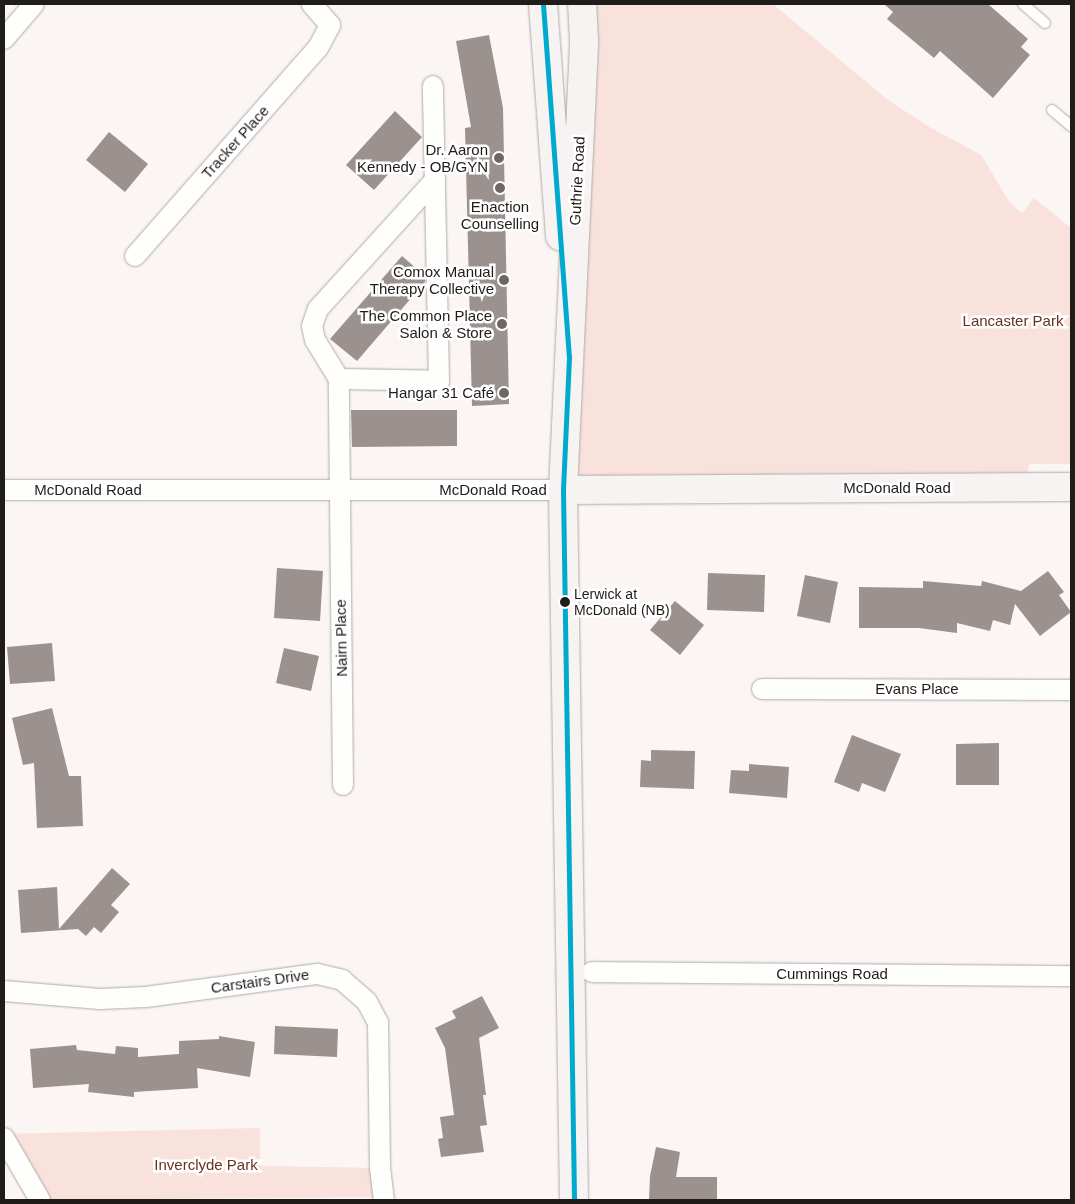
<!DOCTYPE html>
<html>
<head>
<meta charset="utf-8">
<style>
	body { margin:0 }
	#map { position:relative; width:1075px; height:1204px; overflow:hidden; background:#fbf5f4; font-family:Helvetica,sans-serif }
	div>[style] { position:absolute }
	.green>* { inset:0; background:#f8e2db }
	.building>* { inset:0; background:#9b928f }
	.roads { filter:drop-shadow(0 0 1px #afabaa) drop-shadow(0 0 1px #afabaa) }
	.lane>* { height:10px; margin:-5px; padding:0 5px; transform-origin:5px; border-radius:5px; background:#fefefd }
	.street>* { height:20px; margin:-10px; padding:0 10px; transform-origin:10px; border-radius:10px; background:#fefefd }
	.secondary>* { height:28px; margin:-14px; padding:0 14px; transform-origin:14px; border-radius:14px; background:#f7f3f2 }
	.bus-1>* { height:5px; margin:-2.5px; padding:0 2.5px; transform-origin:2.5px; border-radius:2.5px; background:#00a9ce }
	.dots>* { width:14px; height:14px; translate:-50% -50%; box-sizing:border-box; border:2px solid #fff; border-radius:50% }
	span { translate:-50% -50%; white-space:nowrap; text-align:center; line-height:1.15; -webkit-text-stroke:5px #fff; paint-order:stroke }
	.bus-label { font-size:14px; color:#201c1a }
	.left { translate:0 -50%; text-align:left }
	.street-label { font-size:15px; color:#201c1a }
	.poi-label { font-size:15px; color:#201c1a }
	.right { translate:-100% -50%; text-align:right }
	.park-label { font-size:15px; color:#673220 }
	.frame { position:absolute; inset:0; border:5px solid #201c1a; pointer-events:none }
</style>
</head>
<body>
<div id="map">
	<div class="green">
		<i style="clip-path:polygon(582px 4px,773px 4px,888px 100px,931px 128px,981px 155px,1010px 203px,1022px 213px,1034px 198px,1071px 228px,1071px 464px,1029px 464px,1026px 487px,563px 490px)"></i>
		<i style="clip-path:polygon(260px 1128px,260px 1166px,380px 1168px,383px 1197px,40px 1200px,4px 1134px)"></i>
	</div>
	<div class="building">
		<i style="clip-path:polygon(884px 4px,988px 4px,1028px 39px,1021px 47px,1030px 55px,993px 98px,940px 51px,934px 58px,887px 19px,893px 12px)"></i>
		<i style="clip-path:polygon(489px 35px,503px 108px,509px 404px,472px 406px,465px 128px,471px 127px,456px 41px)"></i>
		<i style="clip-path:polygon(395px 111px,422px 137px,374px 190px,346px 165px)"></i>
		<i style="clip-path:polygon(109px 132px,148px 164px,125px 192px,86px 160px)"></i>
		<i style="clip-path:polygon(402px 256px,425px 276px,425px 282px,357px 361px,330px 339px)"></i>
		<i style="clip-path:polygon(351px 410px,457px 410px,457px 446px,352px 447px)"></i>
		<i style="clip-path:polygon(277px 568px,323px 571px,320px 621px,274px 618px)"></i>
		<i style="clip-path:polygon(1048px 571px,1064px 592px,1059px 595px,1071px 612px,1040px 636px,1015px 604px,1010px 625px,993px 620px,990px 631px,957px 623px,957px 633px,919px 628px,859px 628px,859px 587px,923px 588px,923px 581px,981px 586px,982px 581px,1021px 591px)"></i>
		<i style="clip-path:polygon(708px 573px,765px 575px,764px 612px,707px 610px)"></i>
		<i style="clip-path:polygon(805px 575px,838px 582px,830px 623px,797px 616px)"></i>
		<i style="clip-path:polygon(675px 601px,704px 625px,680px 655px,650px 630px)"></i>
		<i style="clip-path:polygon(52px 643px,55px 681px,10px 684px,7px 647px)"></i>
		<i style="clip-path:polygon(284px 648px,319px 656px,311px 691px,276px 683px)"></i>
		<i style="clip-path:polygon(52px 708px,69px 776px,81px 776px,83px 826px,37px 828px,34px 763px,23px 765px,12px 718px)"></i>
		<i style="clip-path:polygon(852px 735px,901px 754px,885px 792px,862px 783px,859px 792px,834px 782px)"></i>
		<i style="clip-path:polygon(999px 743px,999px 785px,956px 785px,956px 744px)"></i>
		<i style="clip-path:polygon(651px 750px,695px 751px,694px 789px,640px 787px,641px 760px,651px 761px)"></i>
		<i style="clip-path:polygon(749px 764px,789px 767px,787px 798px,729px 793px,731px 770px,749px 771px)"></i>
		<i style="clip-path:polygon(112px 868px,130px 884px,111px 905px,119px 912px,101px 933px,94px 927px,86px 936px,78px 929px,21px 933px,18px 890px,57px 887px,59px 929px)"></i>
		<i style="clip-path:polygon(482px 996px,499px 1028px,479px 1038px,486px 1095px,483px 1095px,487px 1125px,480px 1126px,484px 1152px,441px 1157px,438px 1139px,443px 1138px,440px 1117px,454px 1115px,445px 1048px,435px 1028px,456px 1018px,452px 1011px)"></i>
		<i style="clip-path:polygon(275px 1026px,338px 1029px,337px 1057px,274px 1054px)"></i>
		<i style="clip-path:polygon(219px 1036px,255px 1042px,250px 1077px,197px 1068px,198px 1088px,134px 1092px,134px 1097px,88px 1092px,89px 1084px,33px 1088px,30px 1049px,76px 1045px,77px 1050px,115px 1054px,116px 1046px,138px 1048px,138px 1057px,179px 1054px,179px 1041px,219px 1039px)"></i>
		<i style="clip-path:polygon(656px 1147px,680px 1152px,676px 1177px,717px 1177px,717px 1200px,649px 1200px,650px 1176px)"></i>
	</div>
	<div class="roads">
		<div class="lane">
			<i style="left:1023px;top:4px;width:29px;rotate:41deg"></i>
			<i style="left:1052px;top:110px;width:25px;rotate:40deg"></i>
		</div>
		<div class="street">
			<i style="left:4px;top:39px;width:46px;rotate:-49.4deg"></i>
			<i style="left:135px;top:256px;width:277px;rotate:-48.7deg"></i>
			<i style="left:318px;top:48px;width:26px;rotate:-62deg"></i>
			<i style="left:330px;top:25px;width:28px;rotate:-131deg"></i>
			<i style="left:339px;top:379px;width:100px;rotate:1.1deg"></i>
			<i style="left:439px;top:381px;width:295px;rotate:-91.2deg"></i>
			<i style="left:4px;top:490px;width:559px"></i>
			<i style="left:762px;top:689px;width:309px;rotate:0.2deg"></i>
			<i style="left:343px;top:785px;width:406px;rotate:-90.6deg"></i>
			<i style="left:339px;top:379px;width:46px;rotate:-121.6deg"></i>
			<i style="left:315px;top:340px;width:14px;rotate:-102deg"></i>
			<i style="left:312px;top:326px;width:18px;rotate:-71deg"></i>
			<i style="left:318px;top:309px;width:174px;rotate:-47.8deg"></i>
			<i style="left:592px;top:972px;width:479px;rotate:0.5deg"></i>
			<i style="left:4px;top:991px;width:96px;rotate:4.8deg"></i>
			<i style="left:100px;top:999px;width:46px;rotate:-2.5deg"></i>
			<i style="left:146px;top:997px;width:173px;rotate:-7.7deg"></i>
			<i style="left:317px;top:974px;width:26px;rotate:13deg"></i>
			<i style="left:342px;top:980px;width:33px;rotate:41deg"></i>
			<i style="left:367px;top:1002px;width:24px;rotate:62deg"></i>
			<i style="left:378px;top:1023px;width:145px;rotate:89.2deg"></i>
			<i style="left:380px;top:1168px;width:32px;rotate:83deg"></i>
			<i style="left:4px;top:1138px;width:72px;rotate:59.9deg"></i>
		</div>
		<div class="secondary">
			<i style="left:543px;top:4px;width:233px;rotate:85.8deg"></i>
			<i style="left:563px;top:490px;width:508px;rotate:-0.34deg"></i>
			<i style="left:574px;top:1200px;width:710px;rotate:-90.89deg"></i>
			<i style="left:563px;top:490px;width:450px;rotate:-87.3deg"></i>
			<i style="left:584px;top:40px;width:36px;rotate:-93deg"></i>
		</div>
	</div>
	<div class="bus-1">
		<i style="left:543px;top:4px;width:354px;rotate:85.8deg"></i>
		<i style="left:569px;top:357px;width:133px;rotate:92.6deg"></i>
		<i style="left:563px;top:490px;width:710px;rotate:89.11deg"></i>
	</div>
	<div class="dots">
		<i style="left:499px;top:158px;background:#6d6866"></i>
		<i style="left:500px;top:188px;background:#6d6866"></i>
		<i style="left:504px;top:280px;background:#6d6866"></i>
		<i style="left:502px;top:324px;background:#6d6866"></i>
		<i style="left:504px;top:393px;background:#6d6866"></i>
		<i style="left:565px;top:602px;background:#201c1a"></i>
	</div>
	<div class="bus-label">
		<span class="left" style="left:574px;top:602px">Lerwick at<br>McDonald (NB)</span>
	</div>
	<div class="street-label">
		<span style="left:235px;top:142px;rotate:-48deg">Tracker Place</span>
		<span style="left:577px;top:181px;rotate:-87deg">Guthrie Road</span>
		<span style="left:897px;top:488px">McDonald Road</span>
		<span style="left:88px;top:490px">McDonald Road</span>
		<span style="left:493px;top:490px">McDonald Road</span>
		<span style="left:341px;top:638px;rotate:-91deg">Nairn Place</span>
		<span style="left:917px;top:689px">Evans Place</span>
		<span style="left:832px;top:974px">Cummings Road</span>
		<span style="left:260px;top:981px;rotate:-8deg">Carstairs Drive</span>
	</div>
	<div class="poi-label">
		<span class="right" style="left:488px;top:158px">Dr. Aaron<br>Kennedy - OB/GYN</span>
		<span style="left:500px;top:215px">Enaction<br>Counselling</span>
		<span class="right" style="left:494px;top:280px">Comox Manual<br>Therapy Collective</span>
		<span class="right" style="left:492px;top:324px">The Common Place<br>Salon &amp; Store</span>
		<span class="right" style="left:494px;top:393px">Hangar 31 Café</span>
	</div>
	<div class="park-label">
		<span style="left:1013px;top:321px">Lancaster Park</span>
		<span style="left:206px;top:1165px">Inverclyde Park</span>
	</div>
	<div class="frame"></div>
</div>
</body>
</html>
